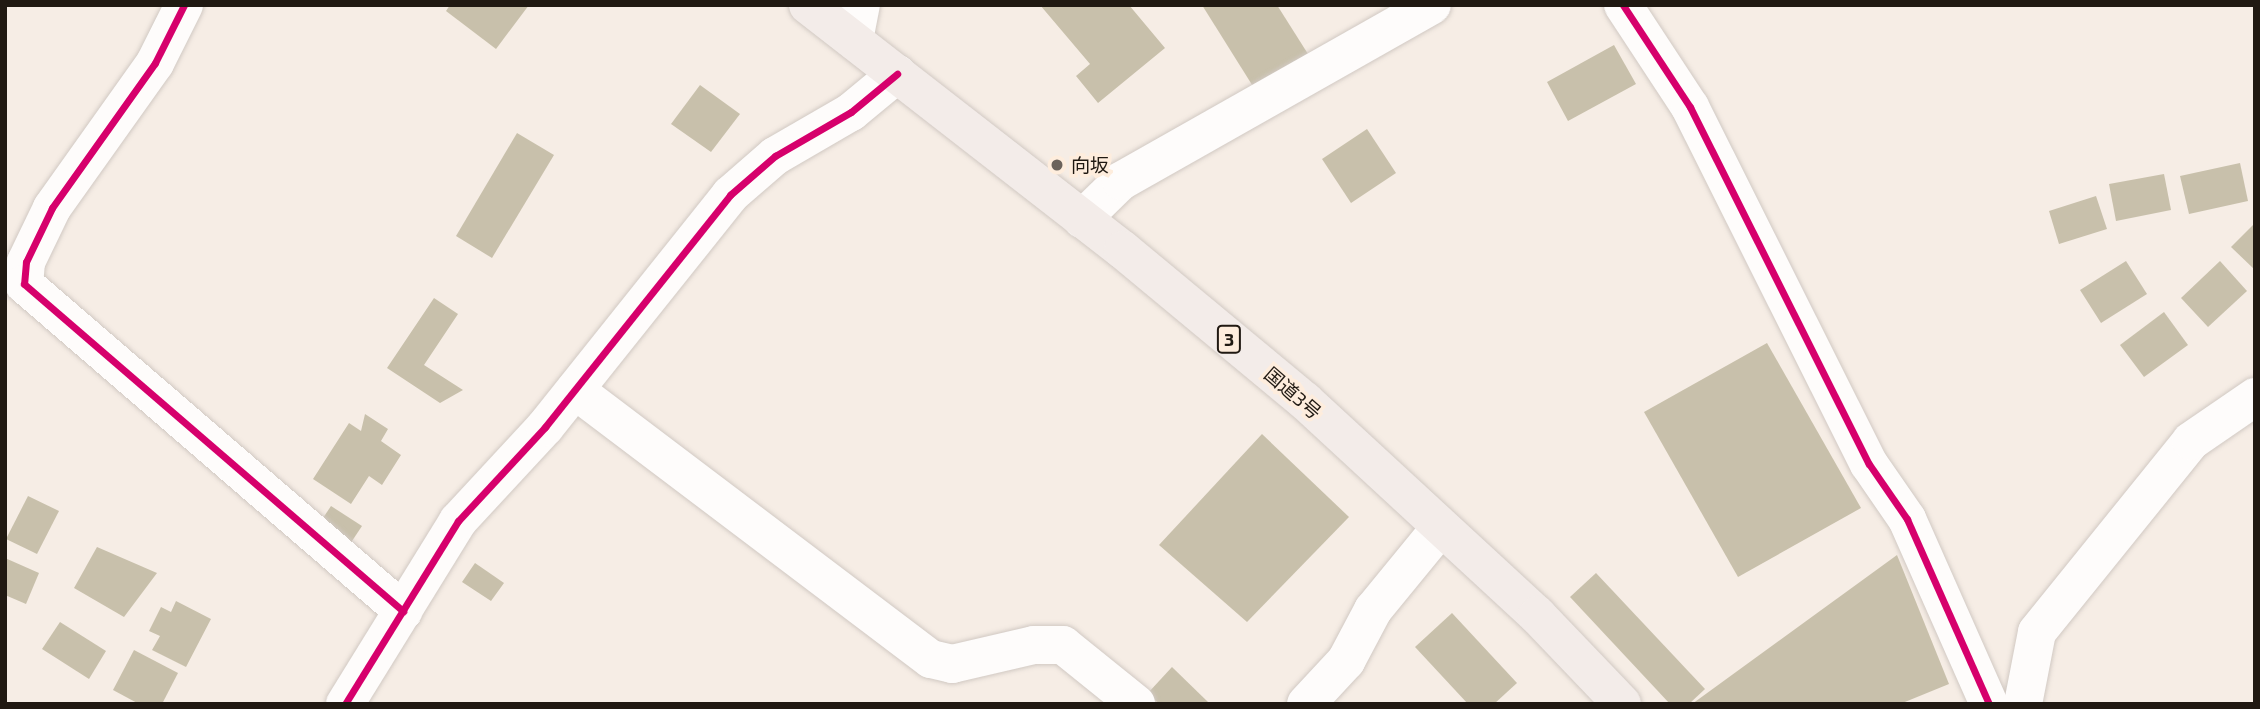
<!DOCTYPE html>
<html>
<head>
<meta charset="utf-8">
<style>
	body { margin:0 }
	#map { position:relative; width:2260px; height:709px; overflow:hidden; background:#f6ede5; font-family:"Exo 2","Noto Sans JP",sans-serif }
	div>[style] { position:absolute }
	.building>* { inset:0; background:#c8c0ab }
	.roads { filter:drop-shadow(0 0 2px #d1c9c3) drop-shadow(0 0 2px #d1c9c3) }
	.minor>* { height:38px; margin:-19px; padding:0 19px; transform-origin:19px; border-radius:19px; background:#fefcfb }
	.highway>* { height:38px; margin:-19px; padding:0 19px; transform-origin:19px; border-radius:19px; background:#f3ece9 }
	.cycleway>* { height:7px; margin:-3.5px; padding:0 3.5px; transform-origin:3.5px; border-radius:3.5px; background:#d6006c }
	.dots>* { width:19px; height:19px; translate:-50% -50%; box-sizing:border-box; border:4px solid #feeddd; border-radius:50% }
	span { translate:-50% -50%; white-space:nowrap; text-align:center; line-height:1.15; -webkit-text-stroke:7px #feeddd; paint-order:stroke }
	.shield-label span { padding:2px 5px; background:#feeddd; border:2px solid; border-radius:5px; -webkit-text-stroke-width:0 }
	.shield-label { font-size:18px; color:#201912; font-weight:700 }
	.poi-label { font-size:19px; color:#201912 }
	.left { translate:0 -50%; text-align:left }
	.street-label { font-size:19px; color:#201912 }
	.frame { position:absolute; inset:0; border:7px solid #201912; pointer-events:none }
</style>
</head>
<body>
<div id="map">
	<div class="building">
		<i style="clip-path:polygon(450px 5px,529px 5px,496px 49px,446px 11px)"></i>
		<i style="clip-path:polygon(1040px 5px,1129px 5px,1165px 48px,1098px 103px,1076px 76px,1090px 64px)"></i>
		<i style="clip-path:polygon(1202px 5px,1277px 5px,1308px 54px,1254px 88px)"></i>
		<i style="clip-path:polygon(1614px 45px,1636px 84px,1568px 121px,1547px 82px)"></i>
		<i style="clip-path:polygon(700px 85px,740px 114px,711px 152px,671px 124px)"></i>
		<i style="clip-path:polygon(1367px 129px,1396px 173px,1351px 203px,1322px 159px)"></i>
		<i style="clip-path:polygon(517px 133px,554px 155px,492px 258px,456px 236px)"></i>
		<i style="clip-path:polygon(2240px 163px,2248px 201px,2189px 214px,2180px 176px)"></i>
		<i style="clip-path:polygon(2164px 174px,2171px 210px,2116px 221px,2109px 184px)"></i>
		<i style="clip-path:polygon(2096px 196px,2107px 229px,2059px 244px,2049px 211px)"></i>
		<i style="clip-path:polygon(2255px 223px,2255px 270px,2231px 247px)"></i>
		<i style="clip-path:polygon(2126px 261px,2147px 294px,2101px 323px,2080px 290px)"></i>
		<i style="clip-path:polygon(2220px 261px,2247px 291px,2208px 327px,2181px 298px)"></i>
		<i style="clip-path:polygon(434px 298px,458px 314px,424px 365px,463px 390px,440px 403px,387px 368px)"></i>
		<i style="clip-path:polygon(2164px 312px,2188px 345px,2144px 377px,2120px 345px)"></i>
		<i style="clip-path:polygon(1767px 343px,1861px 508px,1738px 577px,1644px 412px)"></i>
		<i style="clip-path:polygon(365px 414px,388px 429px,381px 441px,401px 455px,382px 485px,369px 476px,351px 504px,313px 479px,349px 423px,361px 431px)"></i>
		<i style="clip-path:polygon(1262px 434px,1349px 517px,1247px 622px,1159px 545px)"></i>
		<i style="clip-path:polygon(28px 496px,59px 511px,37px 554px,6px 539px)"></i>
		<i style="clip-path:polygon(331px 506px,362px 526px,342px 556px,311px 536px)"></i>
		<i style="clip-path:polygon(97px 547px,157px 573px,124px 617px,74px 588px)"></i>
		<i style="clip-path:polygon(1897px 555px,1949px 684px,1900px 704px,1692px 704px)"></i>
		<i style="clip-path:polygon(5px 558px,39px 573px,26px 604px,5px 595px)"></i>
		<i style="clip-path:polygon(475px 563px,504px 583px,491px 601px,462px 582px)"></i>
		<i style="clip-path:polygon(1596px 573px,1705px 689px,1689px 704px,1670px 704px,1570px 597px)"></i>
		<i style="clip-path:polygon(176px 601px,211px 619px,186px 667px,152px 650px,160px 636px,149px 631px,161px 607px,171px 612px)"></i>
		<i style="clip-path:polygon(1452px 613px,1517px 683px,1494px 704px,1468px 704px,1415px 647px)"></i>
		<i style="clip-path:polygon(60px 622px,106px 651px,89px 679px,42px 649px)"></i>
		<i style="clip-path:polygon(134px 650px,178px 673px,162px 704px,139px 704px,113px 690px)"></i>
		<i style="clip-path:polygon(1172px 667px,1208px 702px,1206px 704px,1159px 704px,1148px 693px)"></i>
	</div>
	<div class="roads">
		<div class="minor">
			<i style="left:184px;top:5px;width:65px;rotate:116.6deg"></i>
			<i style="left:155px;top:63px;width:178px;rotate:125.4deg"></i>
			<i style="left:52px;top:208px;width:60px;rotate:115.7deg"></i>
			<i style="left:26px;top:262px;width:22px;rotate:95deg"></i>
			<i style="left:24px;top:284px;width:501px;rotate:40.79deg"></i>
			<i style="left:1623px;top:5px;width:122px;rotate:56.7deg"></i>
			<i style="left:1690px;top:107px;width:399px;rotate:63.4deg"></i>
			<i style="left:1869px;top:464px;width:67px;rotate:55.4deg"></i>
			<i style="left:1907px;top:519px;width:202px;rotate:66.1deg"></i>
			<i style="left:854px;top:40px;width:36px;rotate:-79deg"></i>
			<i style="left:1082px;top:219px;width:54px;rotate:-44.3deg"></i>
			<i style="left:1121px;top:181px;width:357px;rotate:-29.5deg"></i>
			<i style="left:575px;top:390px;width:446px;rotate:37.1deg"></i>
			<i style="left:931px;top:659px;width:22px;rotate:13deg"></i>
			<i style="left:952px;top:664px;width:84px;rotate:-13deg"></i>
			<i style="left:1034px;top:645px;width:29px"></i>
			<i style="left:1063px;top:645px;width:94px;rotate:38.9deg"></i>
			<i style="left:345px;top:704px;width:215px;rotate:-58.3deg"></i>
			<i style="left:458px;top:521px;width:128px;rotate:-47.2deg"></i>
			<i style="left:545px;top:427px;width:297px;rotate:-51.4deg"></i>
			<i style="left:730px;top:195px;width:60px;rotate:-40.9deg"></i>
			<i style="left:775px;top:156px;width:88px;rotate:-30.1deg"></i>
			<i style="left:851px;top:112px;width:60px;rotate:-39.6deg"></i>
			<i style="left:1306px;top:704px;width:59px;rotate:-47.1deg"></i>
			<i style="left:1346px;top:661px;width:58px;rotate:-62.1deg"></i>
			<i style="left:1373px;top:610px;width:107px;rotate:-50.7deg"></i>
			<i style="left:2023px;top:704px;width:73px;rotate:-79deg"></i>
			<i style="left:2037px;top:632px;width:245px;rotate:-51.1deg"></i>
			<i style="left:2191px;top:441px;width:78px;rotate:-34.5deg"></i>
		</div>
		<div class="highway">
			<i style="left:808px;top:5px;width:399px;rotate:37.9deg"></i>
			<i style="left:1123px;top:250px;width:236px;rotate:39.7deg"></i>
			<i style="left:1305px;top:401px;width:316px;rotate:42.7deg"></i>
			<i style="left:1537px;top:615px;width:123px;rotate:46.3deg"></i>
		</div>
	</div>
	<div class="cycleway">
		<i style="left:184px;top:5px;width:65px;rotate:116.6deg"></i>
		<i style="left:155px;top:63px;width:178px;rotate:125.4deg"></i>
		<i style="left:52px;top:208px;width:60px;rotate:115.7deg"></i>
		<i style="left:26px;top:262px;width:22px;rotate:95deg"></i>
		<i style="left:24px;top:284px;width:501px;rotate:40.79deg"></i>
		<i style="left:1623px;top:5px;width:122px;rotate:56.7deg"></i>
		<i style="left:1690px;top:107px;width:399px;rotate:63.4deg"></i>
		<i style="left:1869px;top:464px;width:67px;rotate:55.4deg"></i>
		<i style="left:1907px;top:519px;width:202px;rotate:66.1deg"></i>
		<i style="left:345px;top:704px;width:215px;rotate:-58.3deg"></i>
		<i style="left:458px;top:521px;width:128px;rotate:-47.2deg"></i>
		<i style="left:545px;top:427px;width:297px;rotate:-51.4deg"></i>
		<i style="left:730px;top:195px;width:60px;rotate:-40.9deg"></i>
		<i style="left:775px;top:156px;width:88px;rotate:-30.1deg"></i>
		<i style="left:851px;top:112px;width:60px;rotate:-39.6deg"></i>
	</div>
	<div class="dots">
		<i style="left:1057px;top:165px;background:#6b635c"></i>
	</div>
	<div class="shield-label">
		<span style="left:1229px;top:339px">3</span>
	</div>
	<div class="poi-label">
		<span class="left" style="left:1071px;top:165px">向坂</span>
	</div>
	<div class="street-label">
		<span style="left:1293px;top:393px;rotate:41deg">国道3号</span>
	</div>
	<div class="frame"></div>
</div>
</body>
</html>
